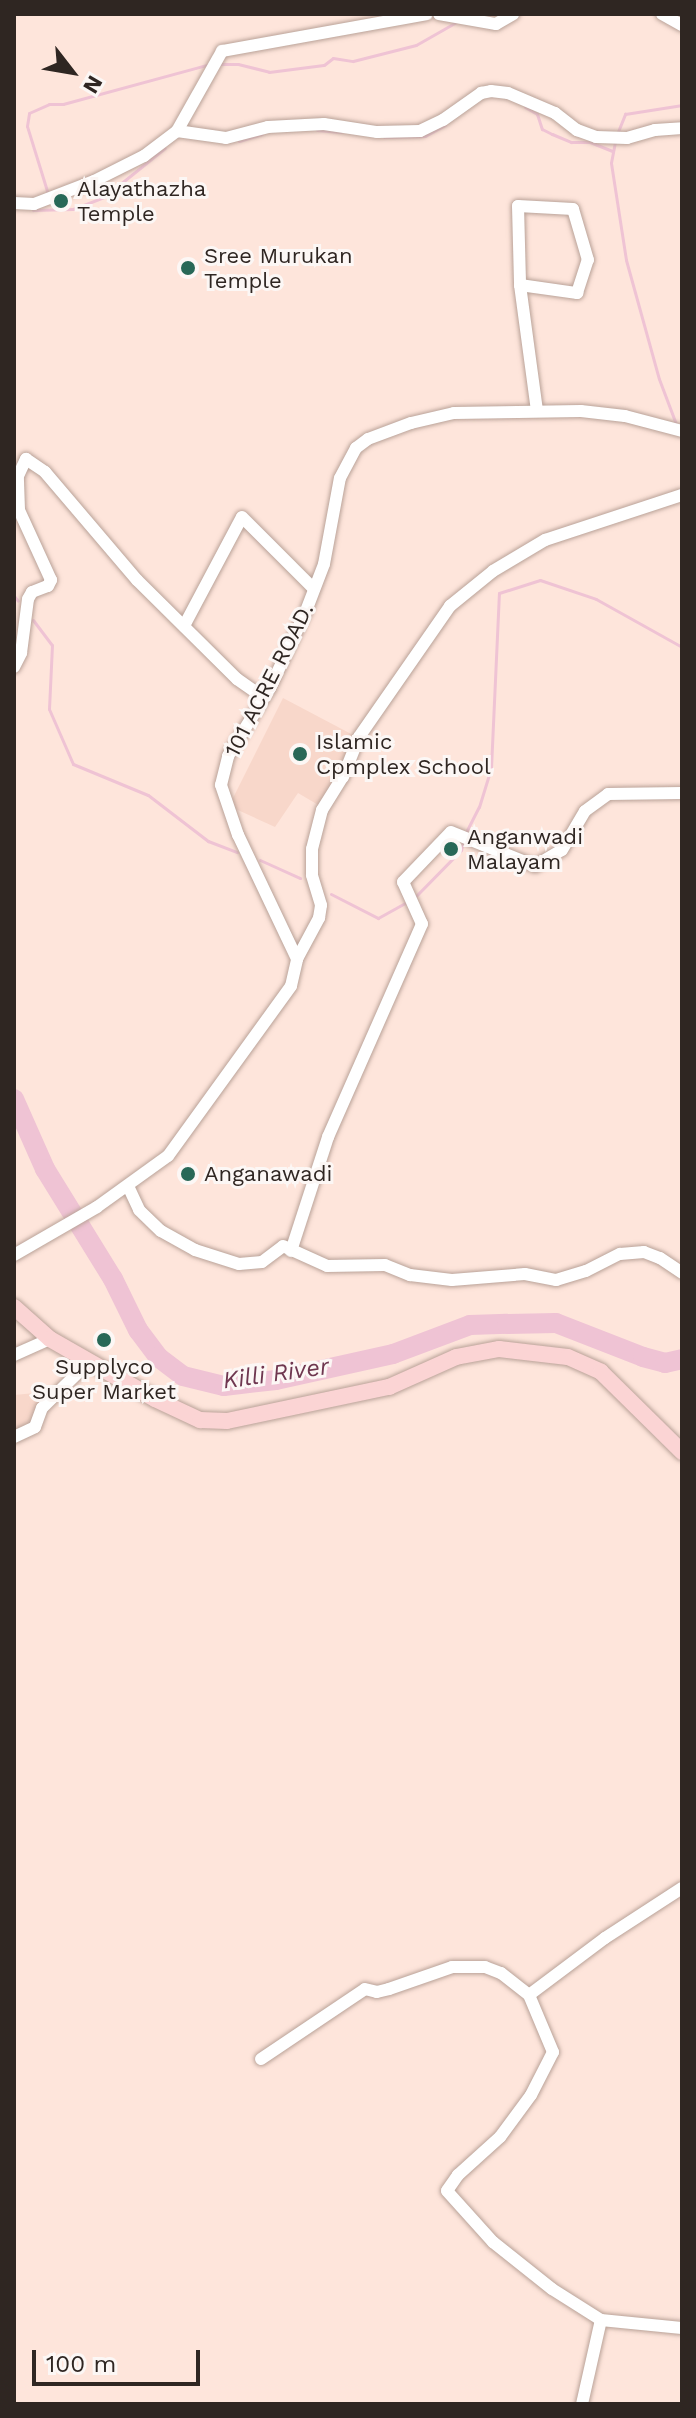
<!DOCTYPE html>
<html>
<head>
<meta charset="utf-8">
<style>
	body { margin:0 }
	#map { position:relative; width:696px; height:2418px; overflow:hidden; background:#fee5db; font-family:"Work Sans",sans-serif }
	div>[style] { position:absolute }
	.built>* { inset:0; background:#f8d7ca }
	.stream>* { height:3px; margin:-1.5px; padding:0 1.5px; transform-origin:1.5px; border-radius:1.5px; background:#efc3d4 }
	.river>* { height:20px; margin:-10px; padding:0 10px; transform-origin:10px; border-radius:10px; background:#efc3d4 }
	.roads { filter:drop-shadow(0 0 2px #b9a298) drop-shadow(0 0 2px #b9a298) }
	.minor>* { height:12px; margin:-6px; padding:0 6px; transform-origin:6px; border-radius:6px; background:#fff }
	.major>* { height:16px; margin:-8px; padding:0 8px; transform-origin:8px; border-radius:8px; background:#fbd4d4 }
	.dots>* { width:22px; height:22px; translate:-50% -50%; box-sizing:border-box; border:4px solid #fcf7f5; border-radius:50% }
	span { translate:-50% -50%; white-space:nowrap; text-align:center; line-height:1.15; -webkit-text-stroke:6px #fcf7f5; paint-order:stroke }
	.poi-label { font-size:22px; color:#2f2622 }
	.left { translate:0 -50%; text-align:left }
	.street-label { font-size:22px; color:#2f2622 }
	.water-label { font-size:24px; color:#6f3750; font-style:italic }
	.frame { position:absolute; inset:0; border:16px solid #2f2622; pointer-events:none }
	.north { position:absolute; left:32px; top:32px; width:80px; height:80px; -webkit-text-stroke:6px #fcf7f5; paint-order:stroke; rotate:121deg; font-size:22px; font-weight:700; line-height:32px; text-align:center; color:#2f2622 }
	.north::after { content:''; display:block; margin:auto; width:28px; height:36px; background:#2f2622; clip-path:polygon(50% 0,100% 100%,50% 72%,0 100%) }
	.scale { position:absolute; left:32px; top:2350px; width:168px; height:36px; box-sizing:border-box; border:4px solid #2f2622; border-top:0; padding-left:10px; font-size:24px; line-height:28px; white-space:nowrap; color:#2f2622; -webkit-text-stroke:6px #fcf7f5; paint-order:stroke }
</style>
</head>
<body>
<div id="map">
	<div class="built">
		<i style="clip-path:polygon(283px 698px,355px 736px,337px 771px,339px 781px,320px 806px,298px 793px,275px 827px,229px 806px)"></i>
		<i style="clip-path:polygon(35px 1393px,41px 1398px,31px 1425px,14px 1432px,14px 1395px)"></i>
	</div>
	<div class="stream">
		<i style="left:681px;top:14px;width:1px;rotate:45deg"></i>
		<i style="left:221px;top:64px;width:17px"></i>
		<i style="left:238px;top:64px;width:32px;rotate:14deg"></i>
		<i style="left:269px;top:72px;width:55px;rotate:-7.3deg"></i>
		<i style="left:324px;top:65px;width:11px;rotate:-38deg"></i>
		<i style="left:333px;top:58px;width:20px;rotate:9deg"></i>
		<i style="left:353px;top:61px;width:65px;rotate:-14.3deg"></i>
		<i style="left:416px;top:45px;width:48px;rotate:-29.7deg"></i>
		<i style="left:525px;top:107px;width:14px;rotate:30deg"></i>
		<i style="left:537px;top:114px;width:16px;rotate:72deg"></i>
		<i style="left:542px;top:129px;width:11px;rotate:27deg"></i>
		<i style="left:552px;top:134px;width:21px;rotate:23deg"></i>
		<i style="left:571px;top:142px;width:19px"></i>
		<i style="left:590px;top:142px;width:24px;rotate:22deg"></i>
		<i style="left:317px;top:130px;width:24px;rotate:5deg"></i>
		<i style="left:617px;top:134px;width:22px;rotate:-68deg"></i>
		<i style="left:625px;top:114px;width:58px;rotate:-9deg"></i>
		<i style="left:384px;top:137px;width:41px;rotate:-1.4deg"></i>
		<i style="left:425px;top:136px;width:23px;rotate:-29deg"></i>
		<i style="left:239px;top:141px;width:24px;rotate:-17deg"></i>
		<i style="left:615px;top:142px;width:21px;rotate:101deg"></i>
		<i style="left:611px;top:163px;width:98px;rotate:81.2deg"></i>
		<i style="left:626px;top:260px;width:123px;rotate:74.5deg"></i>
		<i style="left:659px;top:379px;width:48px;rotate:69.3deg"></i>
		<i style="left:48px;top:194px;width:71px;rotate:-107.2deg"></i>
		<i style="left:27px;top:126px;width:13px;rotate:-81deg"></i>
		<i style="left:29px;top:113px;width:22px;rotate:-24deg"></i>
		<i style="left:49px;top:104px;width:14px"></i>
		<i style="left:63px;top:104px;width:152px;rotate:-15.2deg"></i>
		<i style="left:33px;top:210px;width:40px;rotate:-1.4deg"></i>
		<i style="left:73px;top:209px;width:33px;rotate:-21deg"></i>
		<i style="left:104px;top:197px;width:78px;rotate:-38.8deg"></i>
		<i style="left:14px;top:596px;width:6px;rotate:51deg"></i>
		<i style="left:33px;top:620px;width:31px;rotate:53deg"></i>
		<i style="left:52px;top:645px;width:64px;rotate:92.7deg"></i>
		<i style="left:49px;top:709px;width:60px;rotate:66.4deg"></i>
		<i style="left:73px;top:764px;width:81px;rotate:22.5deg"></i>
		<i style="left:148px;top:795px;width:76px;rotate:37.5deg"></i>
		<i style="left:208px;top:841px;width:31px;rotate:21deg"></i>
		<i style="left:466px;top:832px;width:28px;rotate:-63deg"></i>
		<i style="left:479px;top:807px;width:41px;rotate:-72.9deg"></i>
		<i style="left:491px;top:768px;width:175px;rotate:-87.4deg"></i>
		<i style="left:499px;top:593px;width:43px;rotate:-17.6deg"></i>
		<i style="left:540px;top:580px;width:59px;rotate:18.7deg"></i>
		<i style="left:596px;top:599px;width:98px;rotate:29.2deg"></i>
		<i style="left:260px;top:860px;width:44px;rotate:24.2deg"></i>
		<i style="left:331px;top:894px;width:53px;rotate:27.1deg"></i>
		<i style="left:378px;top:918px;width:35px;rotate:-29deg"></i>
		<i style="left:415px;top:897px;width:66px;rotate:-45.6deg"></i>
		<i style="left:461px;top:850px;width:11px;rotate:-75deg"></i>
	</div>
	<div class="river">
		<i style="left:14px;top:1099px;width:77px;rotate:66.1deg"></i>
		<i style="left:45px;top:1169px;width:129px;rotate:58.3deg"></i>
		<i style="left:113px;top:1279px;width:57px;rotate:63.9deg"></i>
		<i style="left:138px;top:1330px;width:34px;rotate:53deg"></i>
		<i style="left:158px;top:1357px;width:31px;rotate:37deg"></i>
		<i style="left:183px;top:1376px;width:42px;rotate:13.7deg"></i>
		<i style="left:224px;top:1386px;width:52px;rotate:-6.6deg"></i>
		<i style="left:276px;top:1380px;width:120px;rotate:-12.5deg"></i>
		<i style="left:393px;top:1354px;width:82px;rotate:-20.6deg"></i>
		<i style="left:470px;top:1325px;width:37px;rotate:-2deg"></i>
		<i style="left:507px;top:1324px;width:49px;rotate:-1.2deg"></i>
		<i style="left:556px;top:1323px;width:93px;rotate:21.3deg"></i>
		<i style="left:643px;top:1357px;width:23px;rotate:15deg"></i>
		<i style="left:665px;top:1363px;width:17px;rotate:-13deg"></i>
	</div>
	<div class="roads">
		<div class="minor">
			<i style="left:439px;top:14px;width:58px;rotate:10deg"></i>
			<i style="left:496px;top:24px;width:20px;rotate:-30deg"></i>
			<i style="left:662px;top:14px;width:23px;rotate:29deg"></i>
			<i style="left:177px;top:131px;width:92px;rotate:-60.6deg"></i>
			<i style="left:222px;top:51px;width:208px;rotate:-10.2deg"></i>
			<i style="left:14px;top:203px;width:20px;rotate:3deg"></i>
			<i style="left:34px;top:204px;width:64px;rotate:-21deg"></i>
			<i style="left:94px;top:181px;width:56px;rotate:-26.6deg"></i>
			<i style="left:144px;top:156px;width:41px;rotate:-37.1deg"></i>
			<i style="left:177px;top:131px;width:49px;rotate:8.1deg"></i>
			<i style="left:226px;top:138px;width:43px;rotate:-14.7deg"></i>
			<i style="left:268px;top:127px;width:56px;rotate:-3.1deg"></i>
			<i style="left:324px;top:124px;width:54px;rotate:8.6deg"></i>
			<i style="left:377px;top:132px;width:43px;rotate:-1.3deg"></i>
			<i style="left:420px;top:131px;width:25px;rotate:-26deg"></i>
			<i style="left:443px;top:120px;width:47px;rotate:-35.4deg"></i>
			<i style="left:481px;top:93px;width:10px;rotate:-11deg"></i>
			<i style="left:491px;top:91px;width:17px;rotate:7deg"></i>
			<i style="left:508px;top:93px;width:51px;rotate:23.1deg"></i>
			<i style="left:555px;top:113px;width:28px;rotate:38deg"></i>
			<i style="left:577px;top:130px;width:20px;rotate:20deg"></i>
			<i style="left:596px;top:137px;width:31px;rotate:2deg"></i>
			<i style="left:627px;top:138px;width:29px;rotate:-16deg"></i>
			<i style="left:655px;top:130px;width:27px;rotate:-4deg"></i>
			<i style="left:520px;top:285px;width:58px;rotate:8deg"></i>
			<i style="left:577px;top:293px;width:35px;rotate:-72deg"></i>
			<i style="left:588px;top:260px;width:53px;rotate:-106.4deg"></i>
			<i style="left:573px;top:209px;width:55px;rotate:-176.9deg"></i>
			<i style="left:518px;top:206px;width:79px;rotate:88.5deg"></i>
			<i style="left:520px;top:285px;width:126px;rotate:82.3deg"></i>
			<i style="left:184px;top:626px;width:123px;rotate:-62deg"></i>
			<i style="left:242px;top:517px;width:102px;rotate:45deg"></i>
			<i style="left:14px;top:667px;width:16px;rotate:-63deg"></i>
			<i style="left:21px;top:653px;width:54px;rotate:-82.6deg"></i>
			<i style="left:28px;top:599px;width:8px;rotate:-60deg"></i>
			<i style="left:32px;top:592px;width:17px;rotate:-21deg"></i>
			<i style="left:48px;top:586px;width:7px;rotate:-63deg"></i>
			<i style="left:51px;top:580px;width:77px;rotate:-114.6deg"></i>
			<i style="left:19px;top:510px;width:34px;rotate:-92deg"></i>
			<i style="left:18px;top:476px;width:19px;rotate:-65deg"></i>
			<i style="left:26px;top:459px;width:23px;rotate:34deg"></i>
			<i style="left:45px;top:472px;width:142px;rotate:49.6deg"></i>
			<i style="left:137px;top:580px;width:141px;rotate:44.7deg"></i>
			<i style="left:237px;top:679px;width:32px;rotate:35deg"></i>
			<i style="left:297px;top:959px;width:47px;rotate:-61.8deg"></i>
			<i style="left:319px;top:918px;width:13px;rotate:-81deg"></i>
			<i style="left:321px;top:905px;width:31px;rotate:-107deg"></i>
			<i style="left:312px;top:875px;width:26px;rotate:-90deg"></i>
			<i style="left:312px;top:849px;width:40px;rotate:-75.6deg"></i>
			<i style="left:322px;top:810px;width:39px;rotate:-58deg"></i>
			<i style="left:343px;top:777px;width:43px;rotate:-68.2deg"></i>
			<i style="left:359px;top:737px;width:160px;rotate:-55.2deg"></i>
			<i style="left:450px;top:606px;width:55px;rotate:-39.1deg"></i>
			<i style="left:493px;top:571px;width:61px;rotate:-30.8deg"></i>
			<i style="left:545px;top:540px;width:144px;rotate:-18.2deg"></i>
			<i style="left:128px;top:1186px;width:26px;rotate:65deg"></i>
			<i style="left:139px;top:1210px;width:30px;rotate:44deg"></i>
			<i style="left:161px;top:1231px;width:39px;rotate:29deg"></i>
			<i style="left:195px;top:1250px;width:46px;rotate:17.7deg"></i>
			<i style="left:239px;top:1264px;width:23px;rotate:-5deg"></i>
			<i style="left:262px;top:1262px;width:26px;rotate:-37deg"></i>
			<i style="left:283px;top:1246px;width:48px;rotate:24.4deg"></i>
			<i style="left:327px;top:1266px;width:58px;rotate:-1deg"></i>
			<i style="left:385px;top:1265px;width:27px;rotate:22deg"></i>
			<i style="left:410px;top:1275px;width:42px;rotate:6.8deg"></i>
			<i style="left:452px;top:1280px;width:73px;rotate:-4.7deg"></i>
			<i style="left:525px;top:1274px;width:32px;rotate:11deg"></i>
			<i style="left:556px;top:1280px;width:31px;rotate:-17deg"></i>
			<i style="left:586px;top:1271px;width:38px;rotate:-27deg"></i>
			<i style="left:620px;top:1254px;width:24px;rotate:-5deg"></i>
			<i style="left:644px;top:1252px;width:17px;rotate:21deg"></i>
			<i style="left:660px;top:1258px;width:27px;rotate:34deg"></i>
			<i style="left:291px;top:1251px;width:120px;rotate:-72deg"></i>
			<i style="left:328px;top:1137px;width:233px;rotate:-66.2deg"></i>
			<i style="left:422px;top:924px;width:46px;rotate:-114.3deg"></i>
			<i style="left:403px;top:882px;width:69px;rotate:-46.2deg"></i>
			<i style="left:451px;top:832px;width:91px;rotate:22deg"></i>
			<i style="left:535px;top:866px;width:31px;rotate:-31deg"></i>
			<i style="left:562px;top:850px;width:45px;rotate:-59.5deg"></i>
			<i style="left:585px;top:811px;width:29px;rotate:-36deg"></i>
			<i style="left:608px;top:794px;width:74px;rotate:-0.8deg"></i>
			<i style="left:14px;top:1255px;width:96px;rotate:-30deg"></i>
			<i style="left:97px;top:1207px;width:87px;rotate:-35.7deg"></i>
			<i style="left:168px;top:1156px;width:210px;rotate:-54.1deg"></i>
			<i style="left:291px;top:986px;width:28px;rotate:-77deg"></i>
			<i style="left:297px;top:959px;width:137px;rotate:-115.4deg"></i>
			<i style="left:238px;top:835px;width:53px;rotate:-108.8deg"></i>
			<i style="left:221px;top:785px;width:30px;rotate:-76deg"></i>
			<i style="left:228px;top:756px;width:80px;rotate:-58.3deg"></i>
			<i style="left:270px;top:688px;width:85px;rotate:-64.9deg"></i>
			<i style="left:306px;top:611px;width:50px;rotate:-69deg"></i>
			<i style="left:324px;top:564px;width:87px;rotate:-79.5deg"></i>
			<i style="left:340px;top:478px;width:34px;rotate:-62deg"></i>
			<i style="left:356px;top:448px;width:15px;rotate:-37deg"></i>
			<i style="left:368px;top:439px;width:46px;rotate:-20.4deg"></i>
			<i style="left:411px;top:423px;width:44px;rotate:-13.1deg"></i>
			<i style="left:454px;top:413px;width:127px;rotate:-0.9deg"></i>
			<i style="left:581px;top:411px;width:44px;rotate:6.5deg"></i>
			<i style="left:625px;top:416px;width:59px;rotate:14.7deg"></i>
			<i style="left:14px;top:1355px;width:39px;rotate:-24deg"></i>
			<i style="left:14px;top:1437px;width:23px;rotate:-25deg"></i>
			<i style="left:35px;top:1427px;width:20px;rotate:-70deg"></i>
			<i style="left:42px;top:1408px;width:66px;rotate:-44.4deg"></i>
			<i style="left:529px;top:1995px;width:95px;rotate:-36.9deg"></i>
			<i style="left:605px;top:1938px;width:92px;rotate:-33deg"></i>
			<i style="left:261px;top:2059px;width:125px;rotate:-33.9deg"></i>
			<i style="left:365px;top:1989px;width:12px;rotate:14deg"></i>
			<i style="left:377px;top:1992px;width:12px;rotate:-14deg"></i>
			<i style="left:389px;top:1989px;width:67px;rotate:-19.2deg"></i>
			<i style="left:452px;top:1967px;width:33px"></i>
			<i style="left:485px;top:1967px;width:17px;rotate:21deg"></i>
			<i style="left:501px;top:1973px;width:36px;rotate:38deg"></i>
			<i style="left:529px;top:1995px;width:62px;rotate:67.2deg"></i>
			<i style="left:553px;top:2052px;width:48px;rotate:117.1deg"></i>
			<i style="left:531px;top:2095px;width:52px;rotate:126.4deg"></i>
			<i style="left:500px;top:2137px;width:57px;rotate:137.9deg"></i>
			<i style="left:458px;top:2175px;width:19px;rotate:125deg"></i>
			<i style="left:447px;top:2191px;width:69px;rotate:48deg"></i>
			<i style="left:493px;top:2242px;width:75px;rotate:38.5deg"></i>
			<i style="left:552px;top:2289px;width:58px;rotate:32.3deg"></i>
			<i style="left:582px;top:2404px;width:86px;rotate:-77.3deg"></i>
			<i style="left:601px;top:2320px;width:81px;rotate:5.6deg"></i>
		</div>
		<div class="major">
			<i style="left:14px;top:1307px;width:48px;rotate:41.6deg"></i>
			<i style="left:50px;top:1339px;width:121px;rotate:29.7deg"></i>
			<i style="left:155px;top:1399px;width:50px;rotate:25deg"></i>
			<i style="left:200px;top:1420px;width:27px;rotate:2deg"></i>
			<i style="left:227px;top:1421px;width:166px;rotate:-11.9deg"></i>
			<i style="left:389px;top:1387px;width:73px;rotate:-24.1deg"></i>
			<i style="left:456px;top:1357px;width:44px;rotate:-10.5deg"></i>
			<i style="left:499px;top:1349px;width:69px;rotate:6.6deg"></i>
			<i style="left:568px;top:1357px;width:36px;rotate:24deg"></i>
			<i style="left:601px;top:1372px;width:114px;rotate:44.6deg"></i>
		</div>
	</div>
	<div class="dots">
		<i style="left:61px;top:201px;background:#286857"></i>
		<i style="left:188px;top:268px;background:#286857"></i>
		<i style="left:300px;top:754px;background:#286857"></i>
		<i style="left:451px;top:849px;background:#286857"></i>
		<i style="left:188px;top:1174px;background:#286857"></i>
		<i style="left:104px;top:1340px;background:#286857"></i>
	</div>
	<div class="poi-label">
		<span class="left" style="left:77px;top:201px">Alayathazha<br>Temple</span>
		<span class="left" style="left:204px;top:268px">Sree Murukan<br>Temple</span>
		<span class="left" style="left:316px;top:754px">Islamic<br>Cpmplex School</span>
		<span class="left" style="left:467px;top:849px">Anganwadi<br>Malayam</span>
		<span class="left" style="left:204px;top:1174px">Anganawadi</span>
		<span style="left:104px;top:1379px">Supplyco<br>Super Market</span>
	</div>
	<div class="street-label">
		<span style="left:269px;top:680px;rotate:-63deg">101 ACRE ROAD.</span>
	</div>
	<div class="water-label">
		<span style="left:276px;top:1374px;rotate:-8deg">Killi River</span>
	</div>
	<div class="frame"></div>
	<div class="north">N</div>
	<div class="scale">100 m</div>
</div>
</body>
</html>
